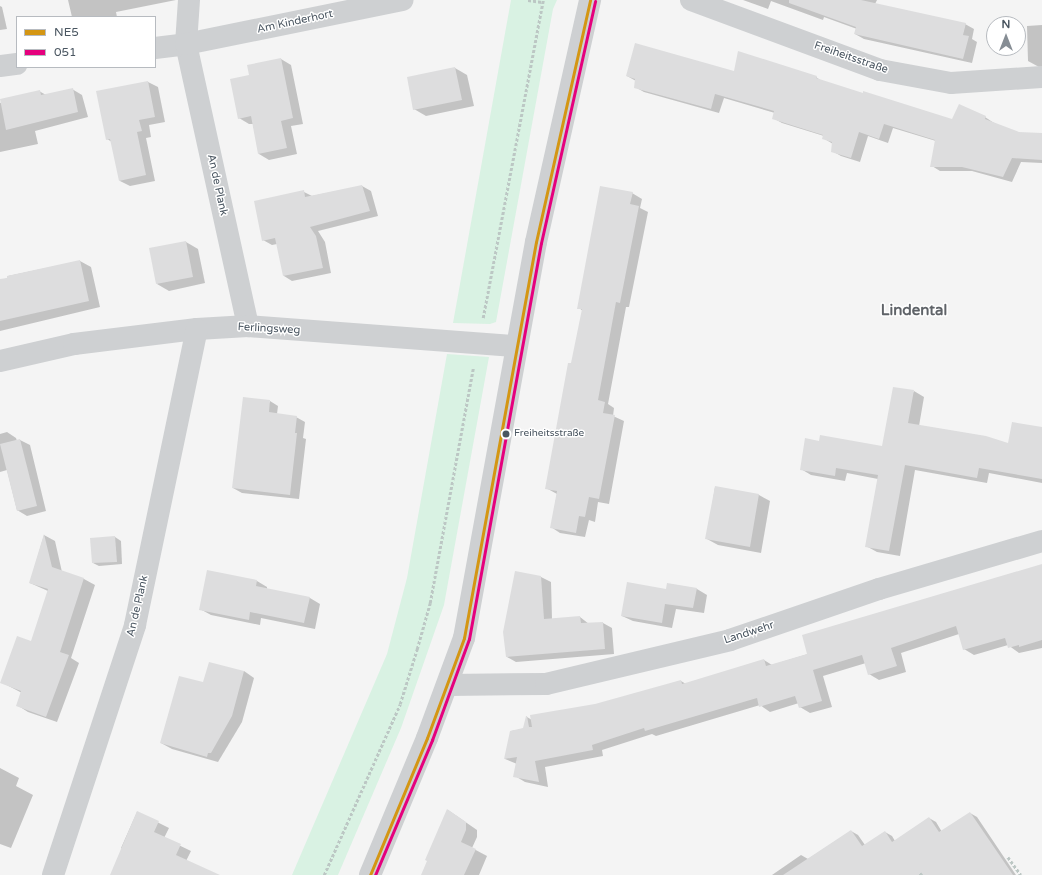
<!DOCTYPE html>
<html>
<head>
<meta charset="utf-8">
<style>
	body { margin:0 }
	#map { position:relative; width:1042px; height:875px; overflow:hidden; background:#f4f4f4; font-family:"Varela Round",sans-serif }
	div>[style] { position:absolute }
	.green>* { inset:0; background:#d9f2e3 }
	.shadow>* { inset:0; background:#0003 }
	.building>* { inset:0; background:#ddddde }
	.path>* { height:2.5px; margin-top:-1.25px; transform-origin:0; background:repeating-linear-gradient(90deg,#bcc7c4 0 3px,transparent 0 5px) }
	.minor>* { height:22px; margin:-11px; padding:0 11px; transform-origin:11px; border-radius:11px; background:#ced0d2 }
	.bus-1>* { height:3px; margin:-1.5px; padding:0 1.5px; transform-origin:1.5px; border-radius:1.5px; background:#d49613 }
	.bus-2>* { height:3px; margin:-1.5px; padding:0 1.5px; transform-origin:1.5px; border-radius:1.5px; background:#e5007d }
	.dots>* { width:11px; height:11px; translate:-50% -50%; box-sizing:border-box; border:2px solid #fff; border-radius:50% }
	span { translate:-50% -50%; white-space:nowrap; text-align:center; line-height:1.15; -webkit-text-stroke:3px #fff; paint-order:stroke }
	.bus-label { font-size:10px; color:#4a5661 }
	.left { translate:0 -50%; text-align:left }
	.street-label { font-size:11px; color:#4a5661 }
	.district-label { font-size:15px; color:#5f6368; font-weight:700 }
	.legend { position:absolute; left:16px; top:16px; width:140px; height:52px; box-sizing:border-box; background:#fff; border:1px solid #b7bbc0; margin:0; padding:5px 7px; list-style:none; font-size:12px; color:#4a5661 }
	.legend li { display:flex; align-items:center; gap:8px; height:20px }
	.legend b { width:20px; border:1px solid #b7bbc0 }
	.north { position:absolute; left:986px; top:16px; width:40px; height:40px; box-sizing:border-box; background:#fff; border:1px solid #b7bbc0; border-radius:50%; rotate:0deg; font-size:11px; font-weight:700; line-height:16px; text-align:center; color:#4a5661 }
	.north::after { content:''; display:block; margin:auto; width:14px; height:18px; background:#868d94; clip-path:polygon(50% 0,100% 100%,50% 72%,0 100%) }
</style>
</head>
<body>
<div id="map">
	<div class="green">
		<i style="clip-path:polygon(511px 0,557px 0,553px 9px,496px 322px,490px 324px,453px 323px)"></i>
		<i style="clip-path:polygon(447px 354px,489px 357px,444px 605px,401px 728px,338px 875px,292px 875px,387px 654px,407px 578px)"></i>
	</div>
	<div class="shadow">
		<i style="clip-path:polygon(68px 0,176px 0,116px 12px,117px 17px,72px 17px)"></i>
		<i style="clip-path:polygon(743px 0,877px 0,875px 4px,965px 24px,974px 29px,972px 39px,977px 42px,972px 63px,864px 39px,855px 34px,857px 29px,824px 17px,823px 20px,771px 1px,768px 9px)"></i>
		<i style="clip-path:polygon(0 6px,2px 7px,7px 29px,0 30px)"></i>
		<i style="clip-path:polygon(1042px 25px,1042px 67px,1039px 67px,1028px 61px,1027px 26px)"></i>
		<i style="clip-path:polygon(281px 59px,291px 65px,303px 124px,291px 126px,297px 154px,269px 160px,259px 154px,253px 124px,249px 124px,239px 118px,250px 76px)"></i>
		<i style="clip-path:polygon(455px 68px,467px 75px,474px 106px,426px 116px,414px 109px)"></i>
		<i style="clip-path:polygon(735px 72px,816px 77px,823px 82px,953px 121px,985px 117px,994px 123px,1019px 134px,1042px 134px,1042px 163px,1021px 162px,1012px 182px,972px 171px,940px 171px,932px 166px,936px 141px,893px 128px,888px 143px,868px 136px,860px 162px,841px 156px,832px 151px,833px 144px,823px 138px,824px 136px,782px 123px,773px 118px,775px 113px,724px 98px,719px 113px,644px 92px,635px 87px,636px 81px,627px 76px)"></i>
		<i style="clip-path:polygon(148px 82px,158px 87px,165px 122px,149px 125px,151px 137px,146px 138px,155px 181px,130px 186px,120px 181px,112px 142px,107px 139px)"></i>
		<i style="clip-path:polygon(72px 89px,82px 95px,88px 117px,35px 131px,38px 144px,0 152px,0 103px,39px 91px,46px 95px)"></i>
		<i style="clip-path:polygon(362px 186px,371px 191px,378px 216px,318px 231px,325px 242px,331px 273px,292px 281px,284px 276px,277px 244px,272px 245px,263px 240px,304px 192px,312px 196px)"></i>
		<i style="clip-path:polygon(632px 193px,642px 199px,640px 208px,648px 212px,629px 307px,626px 307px,608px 404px,614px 408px,613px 416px,624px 421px,609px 504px,598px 502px,595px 522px,589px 520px,585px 537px,560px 533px,551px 527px,557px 494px,546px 488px,583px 311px,579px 308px)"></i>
		<i style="clip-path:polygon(186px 242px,198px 249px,205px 283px,169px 291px,157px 284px)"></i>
		<i style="clip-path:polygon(80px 261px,91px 267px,100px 307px,0 331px,0 280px,9px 278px,8px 276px)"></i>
		<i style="clip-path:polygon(914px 391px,924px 397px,919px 426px,1009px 445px,1042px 428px,1042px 483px,989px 473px,987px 483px,915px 470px,900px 556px,877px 552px,866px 546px,878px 479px,847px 473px,845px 481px,811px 475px,801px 469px,819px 442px,883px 447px)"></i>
		<i style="clip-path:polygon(270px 401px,278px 406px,277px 414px,296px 417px,305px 422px,303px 438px,306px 439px,299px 499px,242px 493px,233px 488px)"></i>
		<i style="clip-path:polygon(7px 432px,16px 438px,17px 441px,20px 440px,30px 445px,46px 511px,27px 516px,17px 510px,7px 470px,0 472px,0 434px)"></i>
		<i style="clip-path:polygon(715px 487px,759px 495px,770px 501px,761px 553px,718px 545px,707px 539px)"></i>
		<i style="clip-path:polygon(44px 535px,55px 541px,62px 572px,84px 579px,95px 585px,71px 658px,79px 663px,57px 722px,28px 712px,17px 705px,22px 693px,1px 682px,32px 643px,48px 591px,30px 583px)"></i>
		<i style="clip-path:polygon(115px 537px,121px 541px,122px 564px,99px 566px,93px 563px)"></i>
		<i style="clip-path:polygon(1042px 565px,1042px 648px,1019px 653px,1008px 645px,974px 655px,964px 649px,959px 634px,901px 653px,906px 672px,879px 680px,869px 674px,866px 663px,823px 676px,832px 707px,810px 713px,800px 707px,799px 703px,770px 712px,760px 705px,656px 736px,652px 734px,602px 750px,603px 756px,545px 767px,548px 787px,525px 782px,515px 776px,517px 764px,505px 759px,511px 731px,524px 729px,527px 717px,532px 720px,595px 705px,681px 681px,686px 684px,764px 660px,772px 665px,808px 654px)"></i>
		<i style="clip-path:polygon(541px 577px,551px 582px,552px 619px,580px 617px,589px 624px,603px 623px,612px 628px,614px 654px,516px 662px,507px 657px)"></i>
		<i style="clip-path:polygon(257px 581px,267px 587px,267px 590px,310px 598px,320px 604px,315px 629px,261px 618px,260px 625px,211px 615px,200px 609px)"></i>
		<i style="clip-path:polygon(697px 589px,707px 595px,704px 613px,676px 609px,672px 628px,633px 621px,622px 616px,667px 590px)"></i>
		<i style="clip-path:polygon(244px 671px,254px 678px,242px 722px,218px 762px,172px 749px,161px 743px,204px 684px)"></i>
		<i style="clip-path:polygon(0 768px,19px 778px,16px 786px,33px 795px,11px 848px,0 844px)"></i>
		<i style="clip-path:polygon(448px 810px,477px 830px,477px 837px,472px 848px,487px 856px,479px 875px,422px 875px)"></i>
		<i style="clip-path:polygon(137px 812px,169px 828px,164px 838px,191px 851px,186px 861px,217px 875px,112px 875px,123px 849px,121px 848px)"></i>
		<i style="clip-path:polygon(970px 813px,977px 817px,1016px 875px,772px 875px,801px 855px,808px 859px,851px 831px,858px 835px,865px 845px,885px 832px,892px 836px,895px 841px,929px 818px,936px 822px,942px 832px)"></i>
	</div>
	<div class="building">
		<i style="clip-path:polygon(789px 0,861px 0,966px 23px,963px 35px,969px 36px,963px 59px,854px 34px,856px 27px,789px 3px)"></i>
		<i style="clip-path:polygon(635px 43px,734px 71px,738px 51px,817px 76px,816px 78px,863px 93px,863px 91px,952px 119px,959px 104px,986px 116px,985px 119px,1019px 132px,1042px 133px,1042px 160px,1012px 158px,1003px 177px,962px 167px,930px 167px,935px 140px,884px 124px,879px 139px,859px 132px,851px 158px,831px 152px,832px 142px,822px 139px,823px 135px,772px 119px,774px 111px,715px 94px,711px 109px,634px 88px,635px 79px,626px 76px)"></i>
		<i style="clip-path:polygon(281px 58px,293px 118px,281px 121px,287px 148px,258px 154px,251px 116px,238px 119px,230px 79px,249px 75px,247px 65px)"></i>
		<i style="clip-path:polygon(455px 67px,462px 100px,413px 110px,407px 77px)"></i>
		<i style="clip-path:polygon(148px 81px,155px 117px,139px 120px,142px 131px,137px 132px,146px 175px,119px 181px,110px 139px,106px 140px,96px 91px)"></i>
		<i style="clip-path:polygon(73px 88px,78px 112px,6px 130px,0 99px,40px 90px,41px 95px)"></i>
		<i style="clip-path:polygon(362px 185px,370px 211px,310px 227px,316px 236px,323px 268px,283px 276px,275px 238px,262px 241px,254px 201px,304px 190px,305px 197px)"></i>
		<i style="clip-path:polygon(600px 186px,633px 192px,630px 204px,639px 206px,620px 303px,616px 302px,598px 400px,605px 402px,603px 413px,615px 415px,599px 499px,589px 497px,585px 517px,579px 516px,576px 533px,550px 528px,557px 491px,545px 489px,568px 363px,571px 363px,582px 309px,577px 309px)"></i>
		<i style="clip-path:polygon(186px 241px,193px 277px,156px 284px,149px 248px)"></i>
		<i style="clip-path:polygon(80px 260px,89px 301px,0 321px,0 279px,7px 278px,7px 276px)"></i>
		<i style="clip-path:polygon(893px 387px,914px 390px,908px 423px,986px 436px,1008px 443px,1012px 422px,1042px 427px,1042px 479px,979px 468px,977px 478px,905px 465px,889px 551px,865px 547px,878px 475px,836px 468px,835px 476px,800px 470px,805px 438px,819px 441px,820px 435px,882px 446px)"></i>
		<i style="clip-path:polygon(243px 397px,270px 400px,269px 412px,297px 416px,295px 433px,297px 433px,290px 495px,232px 488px)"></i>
		<i style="clip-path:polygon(20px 439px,37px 506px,17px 511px,0 444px)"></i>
		<i style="clip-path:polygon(715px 486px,759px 494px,750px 547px,705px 539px)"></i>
		<i style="clip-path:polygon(44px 534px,52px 567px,84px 578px,60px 652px,69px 655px,46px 717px,16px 706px,21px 691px,0 683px,17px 636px,31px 641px,48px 589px,29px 583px)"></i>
		<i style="clip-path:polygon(115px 536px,117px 562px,92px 563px,90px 538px)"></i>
		<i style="clip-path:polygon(1042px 564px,1042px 640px,1019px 647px,1019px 645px,1008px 648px,1005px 638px,963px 650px,956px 626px,891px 648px,897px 666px,868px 675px,862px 655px,813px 670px,822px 701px,799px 708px,795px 696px,759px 707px,757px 698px,645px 731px,644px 728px,592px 745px,593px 750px,535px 761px,539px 782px,513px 777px,517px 757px,504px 759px,510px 731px,523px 728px,526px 716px,527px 716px,529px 727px,532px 727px,530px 715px,595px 704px,681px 680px,682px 684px,764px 659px,766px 666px,807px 654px,802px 635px)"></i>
		<i style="clip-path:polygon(207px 570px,257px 580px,256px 586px,310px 597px,304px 623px,250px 612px,249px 620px,199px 610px)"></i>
		<i style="clip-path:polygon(515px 571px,541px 576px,544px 619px,580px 616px,581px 623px,603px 622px,605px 649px,506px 657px,503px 632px)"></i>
		<i style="clip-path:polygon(627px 582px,666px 589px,667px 583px,697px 588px,693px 608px,665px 604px,662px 623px,621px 616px)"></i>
		<i style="clip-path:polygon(209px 662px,244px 671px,232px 716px,211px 753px,208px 753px,207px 757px,160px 743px,179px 676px,203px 682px)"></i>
		<i style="clip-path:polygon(447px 809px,466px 822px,466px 830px,461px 842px,476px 849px,464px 875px,421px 875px,427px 861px,425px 860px)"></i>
		<i style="clip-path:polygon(137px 811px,159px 821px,154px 832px,181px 844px,176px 855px,220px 875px,110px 875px)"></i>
		<i style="clip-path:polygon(970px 812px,1013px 875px,783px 875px,851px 830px,862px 846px,885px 831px,892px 842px,929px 817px,939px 832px)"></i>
	</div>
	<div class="path">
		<i style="left:528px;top:0;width:14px;rotate:8deg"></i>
		<i style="left:483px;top:318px;width:324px;rotate:-79.3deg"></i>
		<i style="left:1008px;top:857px;width:22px;rotate:54deg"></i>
		<i style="left:920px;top:873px;width:3px;rotate:45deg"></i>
		<i style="left:324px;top:875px;width:187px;rotate:-66deg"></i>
		<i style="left:400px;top:704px;width:58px;rotate:-72.8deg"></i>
		<i style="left:417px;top:649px;width:48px;rotate:-74.2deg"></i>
		<i style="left:430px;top:603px;width:239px;rotate:-79.6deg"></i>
	</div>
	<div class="minor">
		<i style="left:189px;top:0;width:44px;rotate:93.9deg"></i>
		<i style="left:186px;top:44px;width:289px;rotate:77.6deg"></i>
		<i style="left:691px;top:0;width:202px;rotate:20.3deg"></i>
		<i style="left:880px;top:70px;width:72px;rotate:10.4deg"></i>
		<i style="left:951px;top:83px;width:91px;rotate:-3.8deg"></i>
		<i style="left:155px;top:48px;width:31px;rotate:-7deg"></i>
		<i style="left:186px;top:44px;width:221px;rotate:-11.5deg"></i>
		<i style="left:0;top:66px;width:17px;rotate:-7deg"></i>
		<i style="left:0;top:361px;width:76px;rotate:-12.9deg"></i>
		<i style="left:74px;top:344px;width:124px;rotate:-7deg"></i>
		<i style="left:197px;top:329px;width:51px;rotate:-3.4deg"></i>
		<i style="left:248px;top:326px;width:269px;rotate:4.3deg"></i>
		<i style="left:448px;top:685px;width:98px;rotate:-0.6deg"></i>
		<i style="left:546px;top:684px;width:189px;rotate:-13.4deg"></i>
		<i style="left:730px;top:640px;width:157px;rotate:-18.9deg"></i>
		<i style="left:879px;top:589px;width:170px;rotate:-16.4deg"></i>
		<i style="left:53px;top:875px;width:263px;rotate:-71.8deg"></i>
		<i style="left:135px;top:625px;width:302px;rotate:-78.2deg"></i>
		<i style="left:370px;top:875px;width:148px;rotate:-67.4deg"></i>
		<i style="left:427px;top:738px;width:107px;rotate:-69.7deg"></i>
		<i style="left:464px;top:638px;width:402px;rotate:-79.7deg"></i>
		<i style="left:536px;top:242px;width:248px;rotate:-77.4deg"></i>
	</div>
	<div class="bus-1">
		<i style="left:370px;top:875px;width:148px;rotate:-67.4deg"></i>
		<i style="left:427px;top:738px;width:107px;rotate:-69.7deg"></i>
		<i style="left:464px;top:638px;width:402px;rotate:-79.7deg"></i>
		<i style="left:536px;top:242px;width:248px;rotate:-77.4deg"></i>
	</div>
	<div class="bus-2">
		<i style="left:375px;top:875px;width:147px;rotate:-67.1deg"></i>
		<i style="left:432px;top:740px;width:108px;rotate:-69.9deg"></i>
		<i style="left:469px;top:639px;width:402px;rotate:-79.7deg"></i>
		<i style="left:541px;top:243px;width:248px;rotate:-77.4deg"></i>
	</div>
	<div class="dots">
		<i style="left:506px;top:434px;background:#4a5661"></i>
	</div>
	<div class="bus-label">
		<span class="left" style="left:514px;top:434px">Freiheitsstraße</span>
	</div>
	<div class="street-label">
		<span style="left:295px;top:22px;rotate:-12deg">Am Kinderhort</span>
		<span style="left:851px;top:58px;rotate:19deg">Freiheitsstraße</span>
		<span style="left:217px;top:185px;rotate:78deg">An de Plank</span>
		<span style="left:269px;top:329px;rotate:3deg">Ferlingsweg</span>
		<span style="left:138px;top:606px;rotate:-77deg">An de Plank</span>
		<span style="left:749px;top:633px;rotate:-18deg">Landwehr</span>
	</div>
	<div class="district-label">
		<span style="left:914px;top:311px">Lindental</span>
	</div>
	<ul class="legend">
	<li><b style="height:5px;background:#d49613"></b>NE5</li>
	<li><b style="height:5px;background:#e5007d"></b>051</li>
	</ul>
	<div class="north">N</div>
</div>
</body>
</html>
